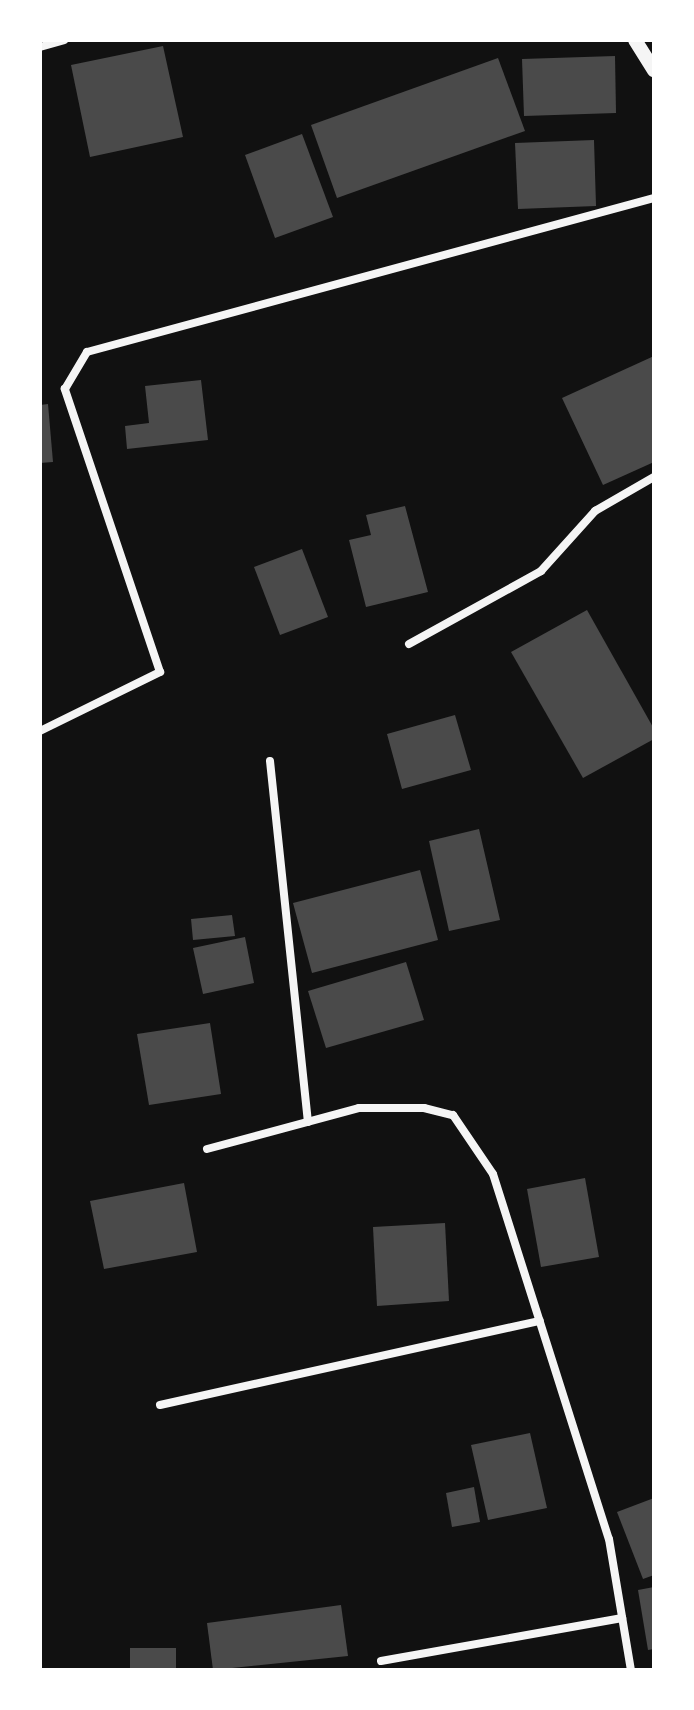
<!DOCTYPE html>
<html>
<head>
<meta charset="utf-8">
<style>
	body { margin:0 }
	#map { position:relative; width:694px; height:1710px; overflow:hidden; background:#111; font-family:Barlow,sans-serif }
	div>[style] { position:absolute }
	.building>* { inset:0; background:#4a4a4a }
	.minor>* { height:8px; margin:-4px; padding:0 4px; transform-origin:4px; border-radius:4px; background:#f5f5f5 }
	.tertiary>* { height:14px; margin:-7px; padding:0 7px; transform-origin:7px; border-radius:7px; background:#f5f5f5 }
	span { translate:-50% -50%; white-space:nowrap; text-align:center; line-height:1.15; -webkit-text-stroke:7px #fff; paint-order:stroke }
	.frame { position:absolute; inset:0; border:42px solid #fff; pointer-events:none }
</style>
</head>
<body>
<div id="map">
	<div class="building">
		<i style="clip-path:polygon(163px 46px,183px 137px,90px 157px,71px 65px)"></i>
		<i style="clip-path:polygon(615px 56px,616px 113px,524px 116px,522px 59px)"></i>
		<i style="clip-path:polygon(498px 58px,525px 131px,337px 198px,311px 125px)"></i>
		<i style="clip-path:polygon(302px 134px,333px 217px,275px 238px,245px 155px)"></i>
		<i style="clip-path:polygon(594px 140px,596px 206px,518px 209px,515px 143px)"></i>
		<i style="clip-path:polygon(654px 356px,654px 462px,603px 485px,562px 398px)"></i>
		<i style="clip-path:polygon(201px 380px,208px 440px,127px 449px,125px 426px,149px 423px,145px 386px)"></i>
		<i style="clip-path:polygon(48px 404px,53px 462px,40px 463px,40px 405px)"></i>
		<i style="clip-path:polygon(405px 506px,428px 592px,366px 607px,349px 540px,371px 535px,366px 515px)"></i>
		<i style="clip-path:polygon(302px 549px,328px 617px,280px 635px,254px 567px)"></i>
		<i style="clip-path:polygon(587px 610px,654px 729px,654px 739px,583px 778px,511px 652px)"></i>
		<i style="clip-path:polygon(455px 715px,471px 770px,402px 789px,387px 734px)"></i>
		<i style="clip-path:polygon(479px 829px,500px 920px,449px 931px,429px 841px)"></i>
		<i style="clip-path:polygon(420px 870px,438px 940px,312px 973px,293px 903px)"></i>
		<i style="clip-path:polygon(232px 915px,235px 936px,193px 940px,191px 919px)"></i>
		<i style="clip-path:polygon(245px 937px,254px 983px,203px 994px,193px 948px)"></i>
		<i style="clip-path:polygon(406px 962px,424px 1020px,326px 1048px,308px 991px)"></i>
		<i style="clip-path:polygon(210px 1023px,221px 1094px,149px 1105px,137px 1034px)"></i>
		<i style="clip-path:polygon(585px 1178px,599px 1257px,541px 1267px,527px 1189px)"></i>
		<i style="clip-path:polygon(184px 1183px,197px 1252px,104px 1269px,90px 1201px)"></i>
		<i style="clip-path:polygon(445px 1223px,449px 1301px,377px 1306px,373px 1227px)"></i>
		<i style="clip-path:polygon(530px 1433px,547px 1508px,488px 1520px,471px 1445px)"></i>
		<i style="clip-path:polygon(474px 1487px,480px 1522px,452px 1527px,446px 1493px)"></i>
		<i style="clip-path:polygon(654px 1498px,654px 1575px,643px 1579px,617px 1512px)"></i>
		<i style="clip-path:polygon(654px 1587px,654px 1649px,648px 1650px,638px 1590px)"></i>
		<i style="clip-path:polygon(341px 1605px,348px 1656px,213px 1670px,207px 1623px)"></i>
		<i style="clip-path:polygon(130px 1648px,176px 1648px,176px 1670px,130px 1670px)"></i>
	</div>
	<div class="minor">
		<i style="left:40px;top:47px;width:25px;rotate:-16deg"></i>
		<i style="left:409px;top:644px;width:151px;rotate:-28.9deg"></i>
		<i style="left:541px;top:571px;width:81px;rotate:-48deg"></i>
		<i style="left:595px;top:511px;width:68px;rotate:-30deg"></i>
		<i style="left:40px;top:731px;width:134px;rotate:-26.2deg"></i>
		<i style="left:160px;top:672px;width:299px;rotate:-108.6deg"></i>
		<i style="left:65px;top:389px;width:43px;rotate:-59.3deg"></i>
		<i style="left:87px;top:352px;width:588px;rotate:-15.2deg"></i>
		<i style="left:270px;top:761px;width:363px;rotate:84deg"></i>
		<i style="left:207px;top:1149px;width:157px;rotate:-15.1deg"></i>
		<i style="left:359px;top:1108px;width:65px"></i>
		<i style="left:424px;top:1108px;width:30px;rotate:14deg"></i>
		<i style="left:453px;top:1115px;width:71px;rotate:55.9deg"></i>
		<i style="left:493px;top:1174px;width:383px;rotate:72.4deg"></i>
		<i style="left:609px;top:1539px;width:133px;rotate:80.5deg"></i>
		<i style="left:160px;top:1405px;width:389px;rotate:-12.5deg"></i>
		<i style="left:381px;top:1661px;width:245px;rotate:-10.1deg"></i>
	</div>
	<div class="tertiary">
		<i style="left:635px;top:40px;width:36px;rotate:58deg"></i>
	</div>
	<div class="frame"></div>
</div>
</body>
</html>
